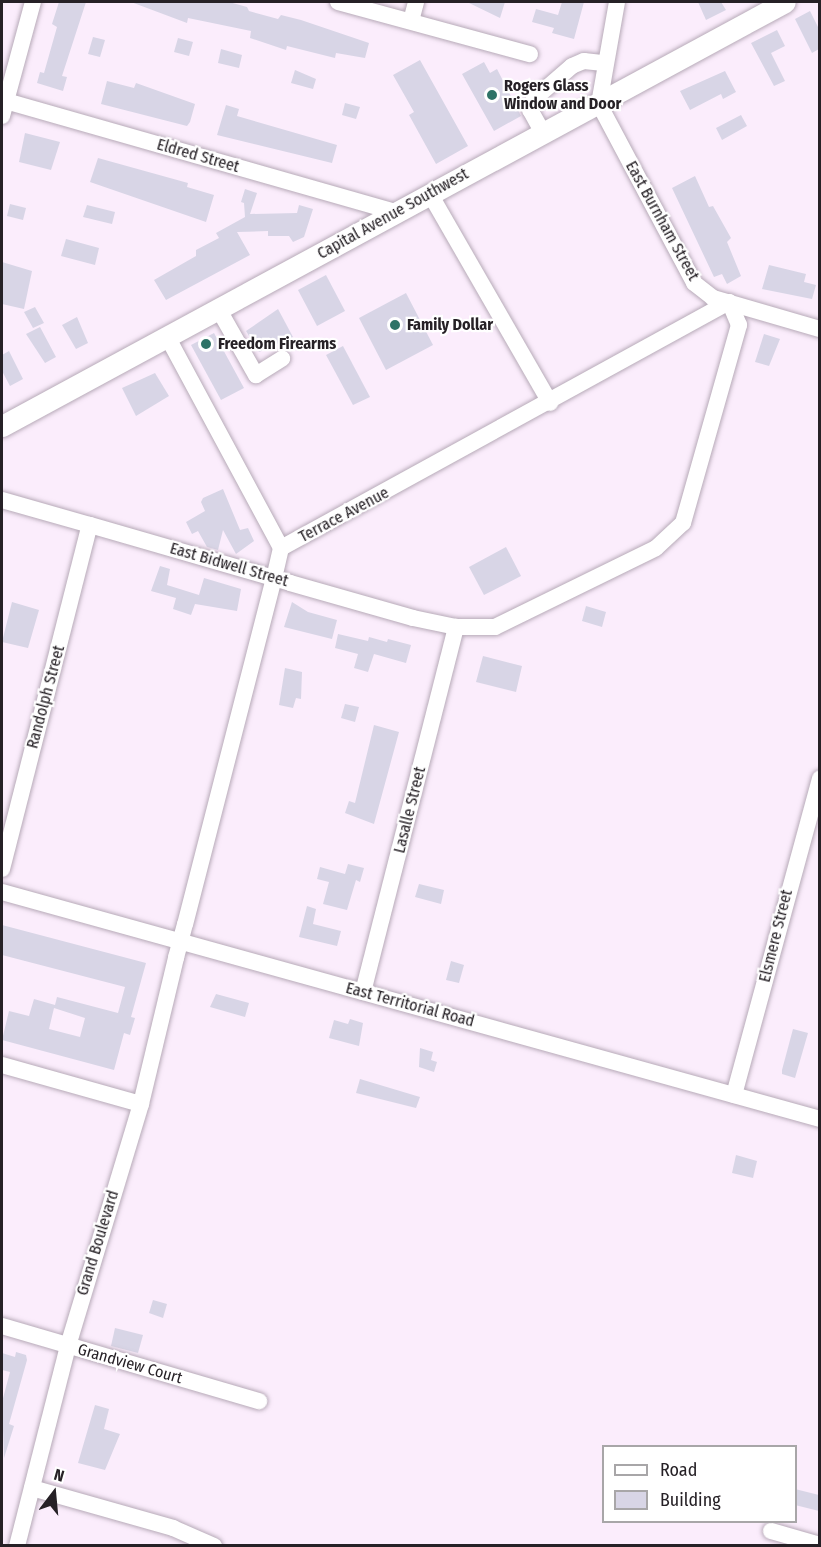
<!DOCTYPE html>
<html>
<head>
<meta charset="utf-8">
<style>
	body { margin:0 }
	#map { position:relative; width:821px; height:1547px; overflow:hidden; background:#fbedfc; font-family:"Fira Sans Condensed",sans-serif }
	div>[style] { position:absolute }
	.building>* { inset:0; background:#d8d5e6 }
	.roads { filter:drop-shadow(0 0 2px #b7aab8) drop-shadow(0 0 2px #b7aab8) }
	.minor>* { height:16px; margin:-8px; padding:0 8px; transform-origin:8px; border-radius:8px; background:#fff }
	.major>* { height:21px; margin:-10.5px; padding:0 10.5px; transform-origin:10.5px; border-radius:10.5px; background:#fff }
	.dots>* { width:16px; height:16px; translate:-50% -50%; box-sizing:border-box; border:3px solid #fff; border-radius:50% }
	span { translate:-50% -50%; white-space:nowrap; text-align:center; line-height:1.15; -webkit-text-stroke:4.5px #fff; paint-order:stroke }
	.poi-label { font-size:16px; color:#262126; font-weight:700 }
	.left { translate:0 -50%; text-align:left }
	.street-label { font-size:16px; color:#262126 }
	.frame { position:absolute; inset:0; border:3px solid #262126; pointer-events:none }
	.legend { position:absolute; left:602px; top:1445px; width:195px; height:78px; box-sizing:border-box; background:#fff; border:2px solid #a8a6a8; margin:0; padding:8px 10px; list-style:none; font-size:18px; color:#262126 }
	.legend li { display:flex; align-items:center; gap:12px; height:30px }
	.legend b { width:30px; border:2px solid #a8a6a8 }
	.north { position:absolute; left:24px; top:1463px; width:60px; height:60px; -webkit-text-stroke:4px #fff; paint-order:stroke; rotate:16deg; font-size:16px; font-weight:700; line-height:24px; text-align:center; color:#262126 }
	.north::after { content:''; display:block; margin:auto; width:21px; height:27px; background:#262126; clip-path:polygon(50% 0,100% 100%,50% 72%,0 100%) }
</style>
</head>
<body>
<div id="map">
	<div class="building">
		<i style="clip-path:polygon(59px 2px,86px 2px,62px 76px,67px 77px,63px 91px,37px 83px,40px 72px,44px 73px,57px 27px,52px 24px)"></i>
		<i style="clip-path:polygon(131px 2px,229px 2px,247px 7px,249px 11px,278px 19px,281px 15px,301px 20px,369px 43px,365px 58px,336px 53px,335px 58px,287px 46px,286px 50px,250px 38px,251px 31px,188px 18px,187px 23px)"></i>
		<i style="clip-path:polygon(467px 2px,505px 2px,500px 18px)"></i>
		<i style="clip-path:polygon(562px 2px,584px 2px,574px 39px,552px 33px,554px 28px,532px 22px,536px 9px,558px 15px)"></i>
		<i style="clip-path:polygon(698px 2px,721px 2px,726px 10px,706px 20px)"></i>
		<i style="clip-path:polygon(810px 11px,819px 29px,819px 49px,812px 53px,795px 19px)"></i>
		<i style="clip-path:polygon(777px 30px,785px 46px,771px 53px,785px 81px,774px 86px,751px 43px)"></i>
		<i style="clip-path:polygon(93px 37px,105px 40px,100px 57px,88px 54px)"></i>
		<i style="clip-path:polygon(178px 38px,193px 42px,189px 56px,174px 52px)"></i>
		<i style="clip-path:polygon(221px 49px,242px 55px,239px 68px,218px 63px)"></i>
		<i style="clip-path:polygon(420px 60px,468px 146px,436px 164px,409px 115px,414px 112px,393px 75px)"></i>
		<i style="clip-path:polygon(484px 62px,490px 73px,497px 69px,521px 116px,494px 131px,462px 74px)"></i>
		<i style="clip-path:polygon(295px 70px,316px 79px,313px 89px,291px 83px)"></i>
		<i style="clip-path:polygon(725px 71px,736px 92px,723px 99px,721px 94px,690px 110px,680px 91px)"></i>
		<i style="clip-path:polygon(107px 81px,134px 88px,136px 83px,195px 104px,190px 122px,187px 126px,101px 104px)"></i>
		<i style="clip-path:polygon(345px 103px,360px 107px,356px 119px,342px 115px)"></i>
		<i style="clip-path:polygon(226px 105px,239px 109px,237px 116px,337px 145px,332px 163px,217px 135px)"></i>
		<i style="clip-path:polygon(741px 115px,747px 126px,722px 140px,716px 128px)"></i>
		<i style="clip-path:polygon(25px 133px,60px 142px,51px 170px,19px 162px)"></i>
		<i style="clip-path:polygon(98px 158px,188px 183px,187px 187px,214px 195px,206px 222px,90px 182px)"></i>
		<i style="clip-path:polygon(695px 176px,709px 207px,713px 206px,731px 238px,727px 242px,741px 276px,727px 284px,722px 274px,714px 277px,672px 188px)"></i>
		<i style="clip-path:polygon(245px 189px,257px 193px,250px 214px,297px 213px,299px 205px,313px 209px,304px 237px,293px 242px,289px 236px,268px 236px,268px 231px,237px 232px,250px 255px,166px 300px,154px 280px,196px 256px,196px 250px,219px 238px,216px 233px,245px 217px,244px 203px,241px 202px)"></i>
		<i style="clip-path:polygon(10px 204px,26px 208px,23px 220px,7px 216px)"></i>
		<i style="clip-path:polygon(87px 205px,115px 212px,112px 224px,83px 217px)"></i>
		<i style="clip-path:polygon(66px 239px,99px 248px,95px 265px,61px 256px)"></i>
		<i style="clip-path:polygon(2px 262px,32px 271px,24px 309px,2px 304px)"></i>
		<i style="clip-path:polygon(769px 265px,806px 274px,804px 282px,816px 285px,812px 299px,762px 289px)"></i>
		<i style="clip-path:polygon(326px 275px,345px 311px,317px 326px,298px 290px)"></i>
		<i style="clip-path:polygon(406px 293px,433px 345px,386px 370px,359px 318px)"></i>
		<i style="clip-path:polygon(35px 307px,44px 323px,33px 328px,24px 312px)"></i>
		<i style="clip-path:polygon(278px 309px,293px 337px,259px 352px,246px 331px)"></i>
		<i style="clip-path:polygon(77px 317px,88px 343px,76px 349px,62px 325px)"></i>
		<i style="clip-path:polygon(40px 327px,56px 357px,45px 363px,26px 334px)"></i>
		<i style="clip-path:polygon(214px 333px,244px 388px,221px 400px,191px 345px)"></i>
		<i style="clip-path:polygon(764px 334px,780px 339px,769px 366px,755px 362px)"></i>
		<i style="clip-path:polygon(343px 346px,370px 397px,353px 405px,326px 355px)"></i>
		<i style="clip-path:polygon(9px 351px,23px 379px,10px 386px,2px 371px,2px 355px)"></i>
		<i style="clip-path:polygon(155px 373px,169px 396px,136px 416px,122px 388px)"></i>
		<i style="clip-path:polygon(223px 489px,240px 530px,248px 528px,254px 541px,236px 554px,223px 530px,218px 550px,207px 547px,198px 531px,192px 534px,186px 522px,205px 511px,201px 502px,203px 498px)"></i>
		<i style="clip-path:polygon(506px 547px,521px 576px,484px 595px,469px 567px)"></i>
		<i style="clip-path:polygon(160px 566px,170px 569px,167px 585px,199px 595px,204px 578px,241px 589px,237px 611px,195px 604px,191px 615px,173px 609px,176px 598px,151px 591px)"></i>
		<i style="clip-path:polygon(12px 602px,39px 610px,28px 648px,2px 642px)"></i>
		<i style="clip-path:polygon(292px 602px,308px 612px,337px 620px,332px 639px,284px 627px)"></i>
		<i style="clip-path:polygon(586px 606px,606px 612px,602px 627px,582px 621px)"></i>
		<i style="clip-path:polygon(338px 634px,368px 641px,369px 637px,387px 642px,388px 639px,411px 645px,406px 663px,374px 654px,368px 672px,354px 668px,358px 654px,335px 648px)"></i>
		<i style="clip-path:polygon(483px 656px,522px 666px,516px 692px,476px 682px)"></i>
		<i style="clip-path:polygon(285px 668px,302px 672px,301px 699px,296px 698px,293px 708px,279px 705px)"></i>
		<i style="clip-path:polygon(345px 704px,359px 707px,355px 722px,341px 718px)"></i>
		<i style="clip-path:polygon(374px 725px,399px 732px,374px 824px,345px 813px,349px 801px,355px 803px)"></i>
		<i style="clip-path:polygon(348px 864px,364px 868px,360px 882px,356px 880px,347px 910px,323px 904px,329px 882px,317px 879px,320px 867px,345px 874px)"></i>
		<i style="clip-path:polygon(419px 884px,444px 890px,441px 904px,415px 897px)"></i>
		<i style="clip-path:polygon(307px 906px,316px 909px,313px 924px,341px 931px,337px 946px,299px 937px)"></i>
		<i style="clip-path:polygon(evenodd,2px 925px,146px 963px,131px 1017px,135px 1018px,130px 1035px,124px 1033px,114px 1070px,2px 1040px,9px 1011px,29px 1016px,34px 999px,55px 1005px,57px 997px,118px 1013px,125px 987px,2px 955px,2px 925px,54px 1008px,85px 1018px,80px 1037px,49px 1029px,54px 1008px)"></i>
		<i style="clip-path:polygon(451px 961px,464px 965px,459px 983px,446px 980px)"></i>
		<i style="clip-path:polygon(216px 994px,249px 1003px,245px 1017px,210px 1007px)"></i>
		<i style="clip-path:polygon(350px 1019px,363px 1023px,359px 1046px,329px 1038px,334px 1020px,348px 1024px)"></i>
		<i style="clip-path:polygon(793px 1029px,808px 1033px,795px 1078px,782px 1074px,782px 1070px)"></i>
		<i style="clip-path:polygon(420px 1048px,433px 1052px,431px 1060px,437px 1062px,434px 1072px,419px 1067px)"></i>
		<i style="clip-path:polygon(360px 1079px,420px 1097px,416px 1108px,356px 1093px)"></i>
		<i style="clip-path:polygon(736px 1155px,757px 1161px,753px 1178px,732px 1173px)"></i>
		<i style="clip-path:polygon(153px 1300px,167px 1304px,163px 1318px,149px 1313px)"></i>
		<i style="clip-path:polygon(115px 1328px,143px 1335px,138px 1353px,111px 1346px)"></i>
		<i style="clip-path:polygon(16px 1352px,26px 1355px,27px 1360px,9px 1424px,14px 1426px,4px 1458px,2px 1402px,10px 1372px,2px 1370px,2px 1353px,15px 1357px)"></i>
		<i style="clip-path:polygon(95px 1405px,109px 1409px,104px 1429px,120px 1434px,105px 1470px,78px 1463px)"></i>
		<i style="clip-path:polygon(795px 1489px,819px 1495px,819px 1511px,795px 1505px)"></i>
	</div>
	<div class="roads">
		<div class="minor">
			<i style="left:338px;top:2px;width:199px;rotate:15.2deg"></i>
			<i style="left:617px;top:2px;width:104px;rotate:100deg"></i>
			<i style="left:599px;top:104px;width:203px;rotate:62deg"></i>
			<i style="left:694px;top:283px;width:24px;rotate:38deg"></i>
			<i style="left:713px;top:298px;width:111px;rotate:16.2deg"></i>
			<i style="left:411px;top:21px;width:20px;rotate:-75deg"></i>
			<i style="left:2px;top:100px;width:409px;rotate:15.9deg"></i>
			<i style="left:2px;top:116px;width:118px;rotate:-74.8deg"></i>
			<i style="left:543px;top:133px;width:26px;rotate:-119deg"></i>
			<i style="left:530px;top:110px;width:12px;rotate:-70deg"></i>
			<i style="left:534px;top:99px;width:50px;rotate:-41deg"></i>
			<i style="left:572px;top:66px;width:13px;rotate:-23deg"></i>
			<i style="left:584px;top:61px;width:20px;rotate:6deg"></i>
			<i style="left:430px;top:194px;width:241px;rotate:60.1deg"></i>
			<i style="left:219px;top:310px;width:75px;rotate:60.4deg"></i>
			<i style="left:256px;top:375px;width:31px;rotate:-32deg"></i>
			<i style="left:168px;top:338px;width:238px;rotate:61.7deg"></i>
			<i style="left:2px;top:500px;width:91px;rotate:15.9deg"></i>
			<i style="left:90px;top:525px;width:191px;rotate:16.1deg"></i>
			<i style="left:274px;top:578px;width:17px;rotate:17deg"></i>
			<i style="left:290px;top:583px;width:128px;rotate:15.9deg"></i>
			<i style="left:413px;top:618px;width:44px;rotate:11.8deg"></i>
			<i style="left:456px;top:627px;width:39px"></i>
			<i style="left:495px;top:627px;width:179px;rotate:-26.1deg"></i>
			<i style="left:656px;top:548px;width:37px;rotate:-43deg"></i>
			<i style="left:683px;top:523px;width:206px;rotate:-74.2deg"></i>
			<i style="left:739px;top:325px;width:25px;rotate:-113deg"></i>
			<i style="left:729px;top:302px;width:511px;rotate:151.23deg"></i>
			<i style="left:281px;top:548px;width:31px;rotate:103deg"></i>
			<i style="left:274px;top:578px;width:357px;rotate:104.4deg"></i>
			<i style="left:185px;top:924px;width:35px;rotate:105deg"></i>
			<i style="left:176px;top:958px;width:150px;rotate:103.5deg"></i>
			<i style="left:141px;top:1104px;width:253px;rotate:106.8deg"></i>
			<i style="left:68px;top:1346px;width:206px;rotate:104.3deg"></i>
			<i style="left:2px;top:869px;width:355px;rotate:-75.7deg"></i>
			<i style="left:2px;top:892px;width:849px;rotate:15.51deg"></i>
			<i style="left:363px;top:992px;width:377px;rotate:-75.7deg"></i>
			<i style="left:2px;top:1065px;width:144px;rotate:15.7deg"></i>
			<i style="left:734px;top:1095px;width:328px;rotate:-74.8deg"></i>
			<i style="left:2px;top:1326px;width:268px;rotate:16.3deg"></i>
			<i style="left:32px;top:1488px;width:147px;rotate:15.8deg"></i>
			<i style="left:173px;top:1528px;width:45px;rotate:23.7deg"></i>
			<i style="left:771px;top:1531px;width:51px;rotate:15.9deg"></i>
		</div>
		<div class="major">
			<i style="left:2px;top:426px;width:890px;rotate:-28.44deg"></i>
		</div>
	</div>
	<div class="dots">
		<i style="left:492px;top:95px;background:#2e7367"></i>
		<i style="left:395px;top:325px;background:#2e7367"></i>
		<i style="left:206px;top:344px;background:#2e7367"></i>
	</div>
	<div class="poi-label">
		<span class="left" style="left:504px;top:95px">Rogers Glass<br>Window and Door</span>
		<span class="left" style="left:407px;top:325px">Family Dollar</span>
		<span class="left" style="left:218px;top:344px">Freedom Firearms</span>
	</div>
	<div class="street-label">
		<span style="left:198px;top:156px;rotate:16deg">Eldred Street</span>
		<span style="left:393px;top:214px;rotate:-29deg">Capital Avenue Southwest</span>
		<span style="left:662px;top:221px;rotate:61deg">East Burnham Street</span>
		<span style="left:344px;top:515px;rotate:-28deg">Terrace Avenue</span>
		<span style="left:229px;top:565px;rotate:16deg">East Bidwell Street</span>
		<span style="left:46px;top:697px;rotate:-75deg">Randolph Street</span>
		<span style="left:410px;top:810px;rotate:-76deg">Lasalle Street</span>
		<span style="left:776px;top:936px;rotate:-76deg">Elsmere Street</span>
		<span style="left:410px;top:1005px;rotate:15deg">East Territorial Road</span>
		<span style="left:98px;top:1243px;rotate:-73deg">Grand Boulevard</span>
		<span style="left:130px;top:1364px;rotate:16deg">Grandview Court</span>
	</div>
	<div class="frame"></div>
	<ul class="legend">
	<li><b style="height:8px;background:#fff"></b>Road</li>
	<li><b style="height:16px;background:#d8d5e6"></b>Building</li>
	</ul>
	<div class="north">N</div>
</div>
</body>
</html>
